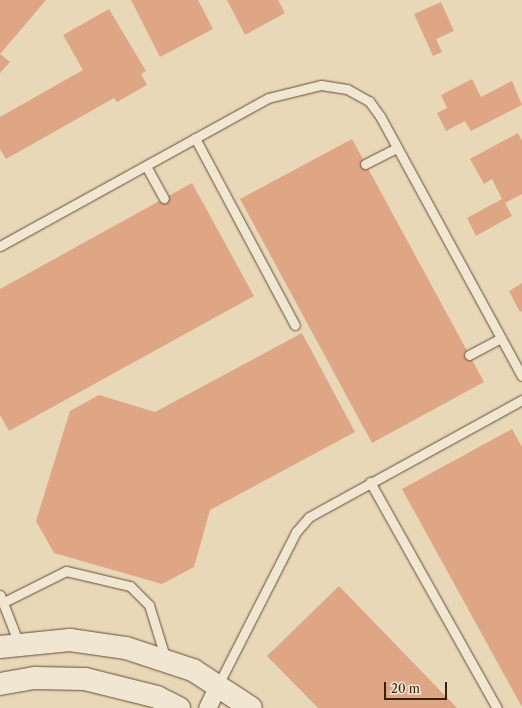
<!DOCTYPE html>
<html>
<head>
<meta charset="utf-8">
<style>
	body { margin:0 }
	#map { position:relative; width:522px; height:708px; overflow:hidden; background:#e8d8b8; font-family:"Libre Caslon Text",serif }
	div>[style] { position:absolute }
	.building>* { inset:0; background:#dea685 }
	.roads { filter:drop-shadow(0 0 1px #664d34) drop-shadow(0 0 1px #664d34) }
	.service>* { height:9px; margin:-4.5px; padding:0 4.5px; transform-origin:4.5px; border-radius:4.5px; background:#f0e6d1 }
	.minor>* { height:17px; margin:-8.5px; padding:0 8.5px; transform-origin:8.5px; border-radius:8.5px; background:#f0e6d1 }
	.tertiary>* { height:22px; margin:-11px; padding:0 11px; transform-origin:11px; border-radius:11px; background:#f0e6d1 }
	span { translate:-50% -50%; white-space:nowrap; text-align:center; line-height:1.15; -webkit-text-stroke:3px #f0e6d1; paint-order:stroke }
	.scale { position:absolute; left:384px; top:682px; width:63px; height:18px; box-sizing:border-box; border:2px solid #3b1f08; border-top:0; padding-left:5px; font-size:12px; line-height:14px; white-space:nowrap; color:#3b1f08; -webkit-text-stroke:3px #f0e6d1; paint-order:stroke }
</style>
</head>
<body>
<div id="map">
	<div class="building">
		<i style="clip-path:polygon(0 0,46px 0,0 54px)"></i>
		<i style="clip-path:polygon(131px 0,198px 0,213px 29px,160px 57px)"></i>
		<i style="clip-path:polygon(227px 0,278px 0,285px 13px,245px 35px)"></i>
		<i style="clip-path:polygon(441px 2px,454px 31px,436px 39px,442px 52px,433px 56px,414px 14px)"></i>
		<i style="clip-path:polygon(109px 9px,146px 71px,141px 74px,147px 85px,117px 102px,114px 98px,6px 159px,0 149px,0 117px,83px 70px,63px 35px)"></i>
		<i style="clip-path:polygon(0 54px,10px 62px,0 73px)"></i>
		<i style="clip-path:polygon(472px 79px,481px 97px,512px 81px,522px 105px,471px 131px,465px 121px,446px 131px,437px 113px,447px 108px,441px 95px)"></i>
		<i style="clip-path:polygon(518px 133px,522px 141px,522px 194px,505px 203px,512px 216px,476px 236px,467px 218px,502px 199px,492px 179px,484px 184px,470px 159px)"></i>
		<i style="clip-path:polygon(352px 139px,484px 382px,372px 443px,240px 199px)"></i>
		<i style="clip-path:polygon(192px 183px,254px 296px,9px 431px,0 415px,0 289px)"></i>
		<i style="clip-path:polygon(522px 283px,522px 311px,520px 312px,509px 291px)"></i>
		<i style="clip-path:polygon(302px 333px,355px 432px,210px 510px,194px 567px,162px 584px,54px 553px,36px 521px,70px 411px,99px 395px,155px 412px)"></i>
		<i style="clip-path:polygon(512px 429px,522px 447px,522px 707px,402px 489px)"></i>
		<i style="clip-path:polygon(339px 586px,457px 708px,318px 708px,267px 656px)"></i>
	</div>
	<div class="roads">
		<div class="service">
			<i style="left:195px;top:138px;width:212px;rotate:61.9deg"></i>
			<i style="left:365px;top:164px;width:36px;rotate:-27deg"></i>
			<i style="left:146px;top:166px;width:37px;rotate:61deg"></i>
			<i style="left:0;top:246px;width:306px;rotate:-28.9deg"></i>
			<i style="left:268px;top:98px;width:55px;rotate:-13.8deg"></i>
			<i style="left:321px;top:85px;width:26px;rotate:9deg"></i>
			<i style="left:347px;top:89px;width:25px;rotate:29deg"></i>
			<i style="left:369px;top:101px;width:19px;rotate:54deg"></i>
			<i style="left:380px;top:116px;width:296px;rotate:61.4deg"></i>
			<i style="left:469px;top:355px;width:36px;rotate:-28deg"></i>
			<i style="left:370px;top:482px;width:259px;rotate:60.7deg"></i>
			<i style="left:0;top:595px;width:53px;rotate:68.8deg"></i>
			<i style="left:4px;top:602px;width:69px;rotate:-26.6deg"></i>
			<i style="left:66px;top:571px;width:66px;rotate:13.2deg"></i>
			<i style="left:130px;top:586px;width:27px;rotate:45deg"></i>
			<i style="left:149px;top:605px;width:58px;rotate:72.8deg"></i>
			<i style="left:218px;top:685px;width:172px;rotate:-63deg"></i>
			<i style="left:296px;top:532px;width:20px;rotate:-49deg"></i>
			<i style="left:309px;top:517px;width:243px;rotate:-28.8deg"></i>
		</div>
		<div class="minor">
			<i style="left:207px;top:708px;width:25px;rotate:-64deg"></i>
		</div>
		<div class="tertiary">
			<i style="left:0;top:647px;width:70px;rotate:-5.7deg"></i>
			<i style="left:70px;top:640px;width:57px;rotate:8.1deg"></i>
			<i style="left:126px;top:648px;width:71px;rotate:18.2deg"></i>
			<i style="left:193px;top:670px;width:69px;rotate:33.2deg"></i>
			<i style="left:0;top:684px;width:36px;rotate:-10deg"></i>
			<i style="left:35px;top:678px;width:50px;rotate:1.1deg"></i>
			<i style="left:85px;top:679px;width:74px;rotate:14deg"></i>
			<i style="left:157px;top:697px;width:25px;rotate:27deg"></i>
		</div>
	</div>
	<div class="scale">20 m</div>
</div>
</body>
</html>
